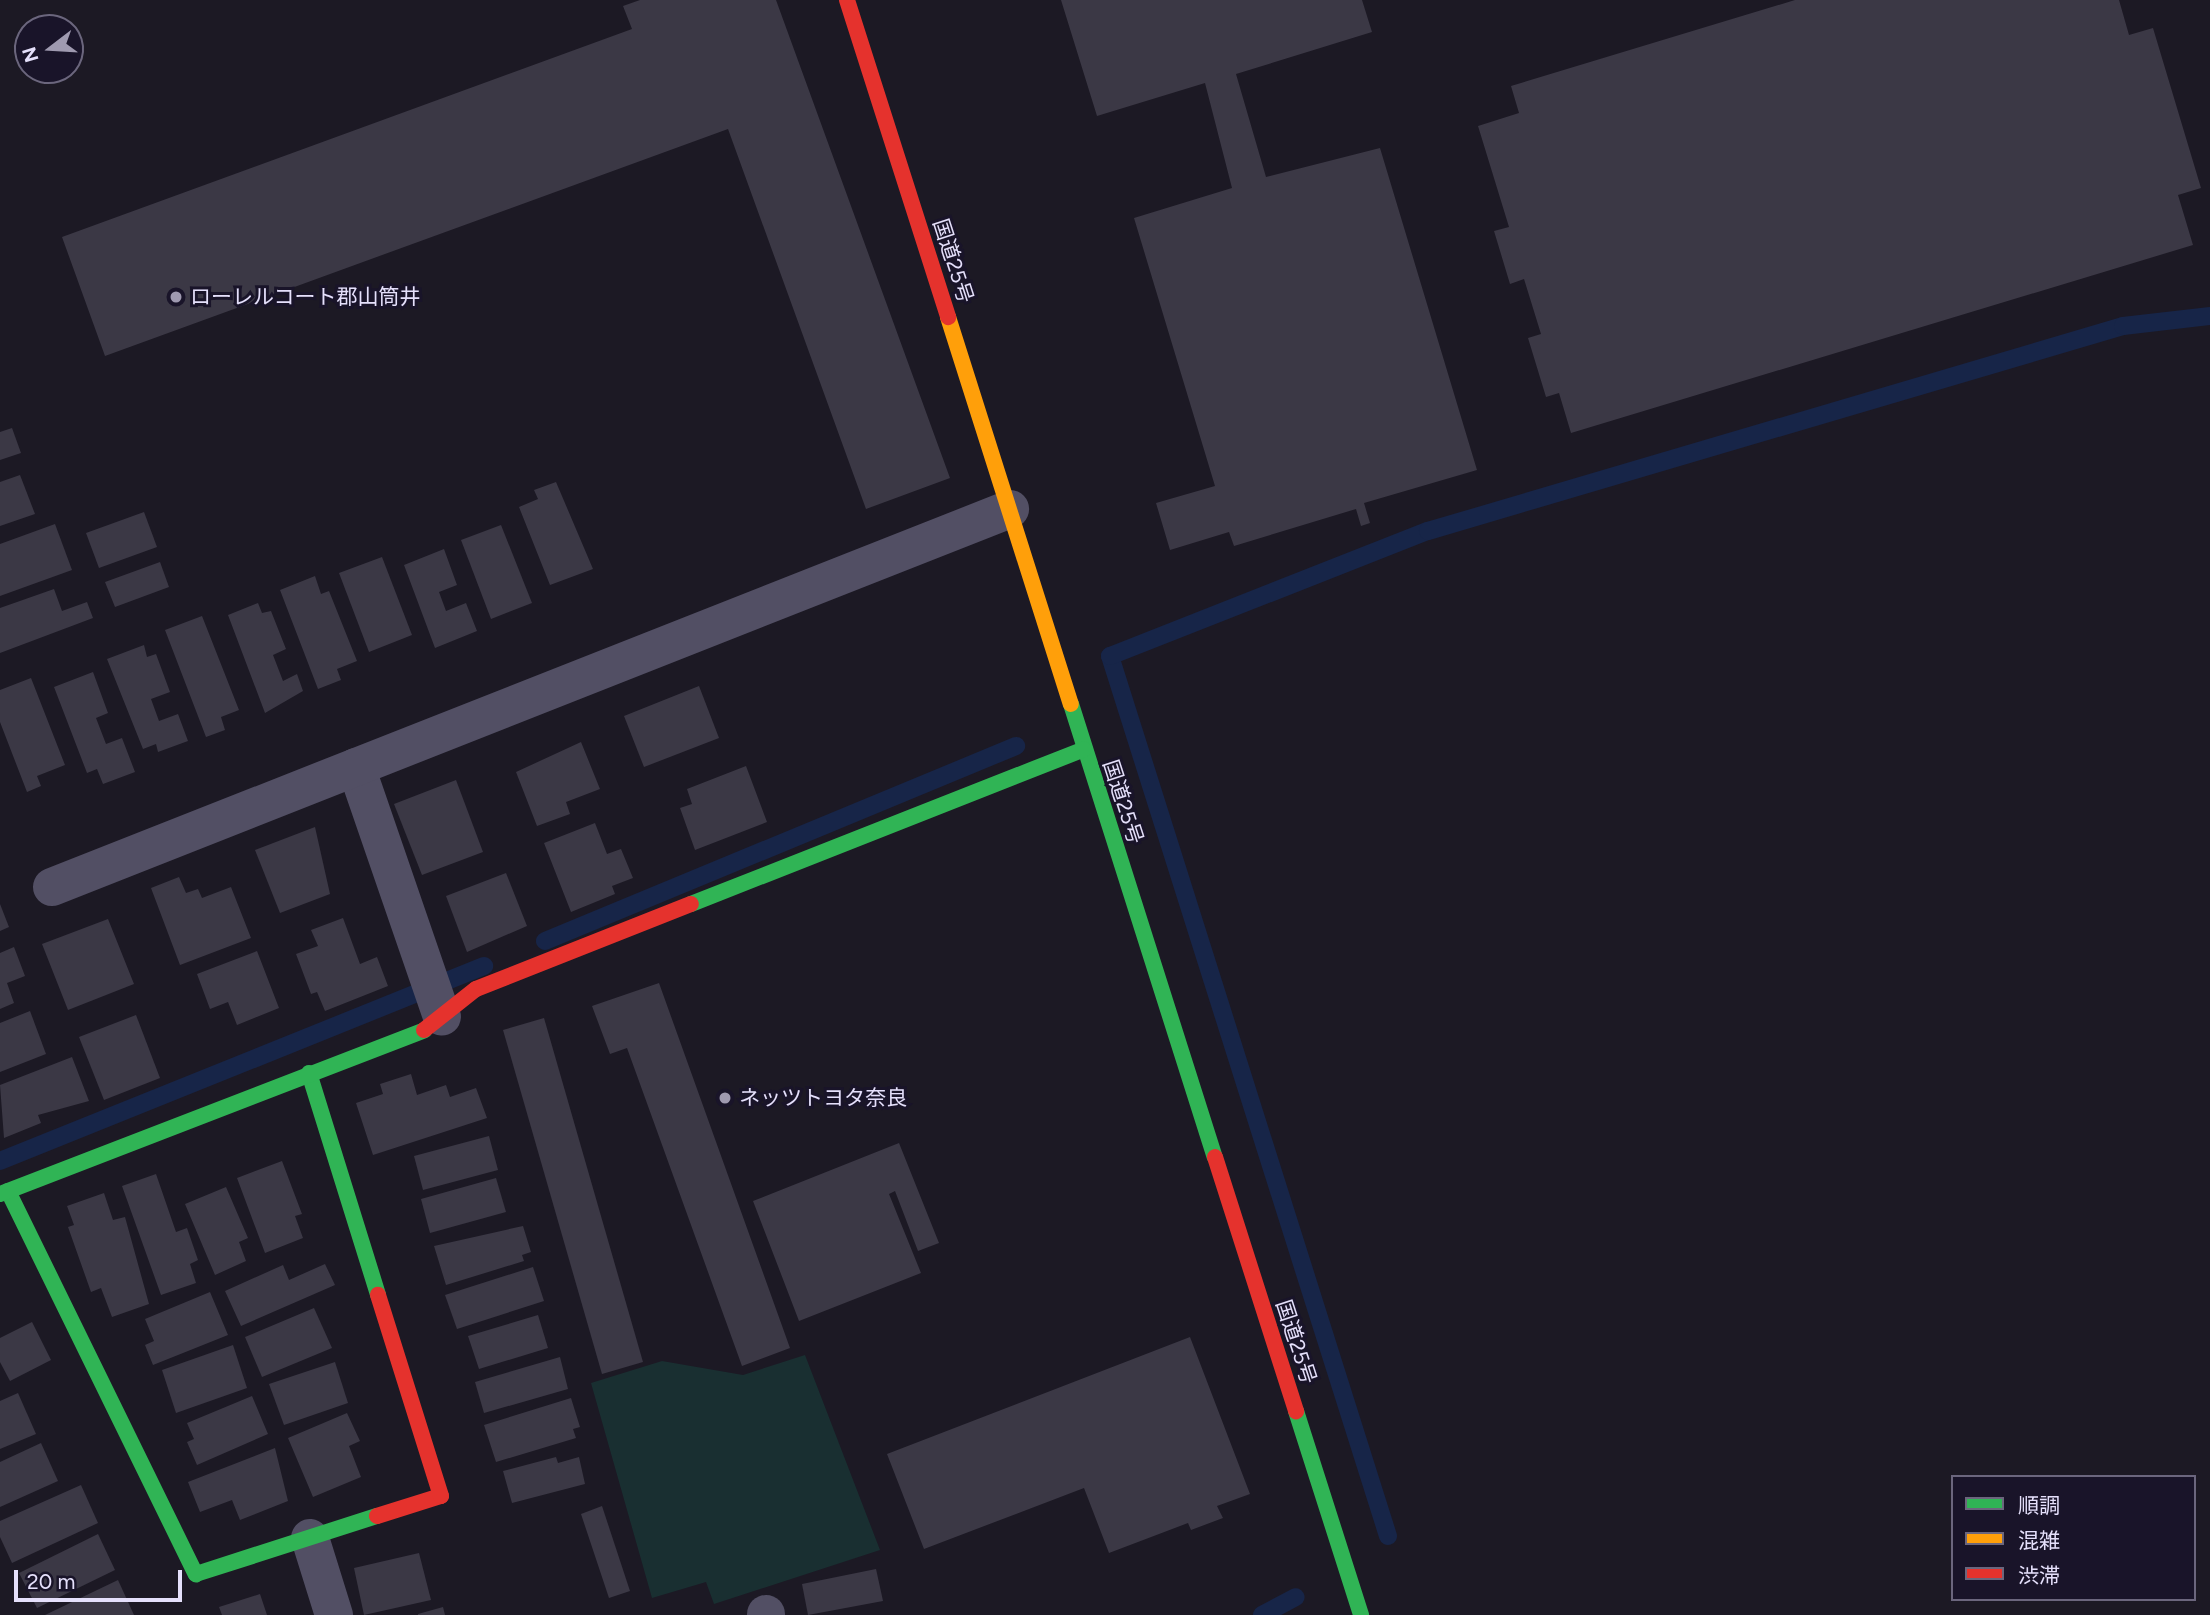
<!DOCTYPE html>
<html>
<head>
<meta charset="utf-8">
<style>
	body { margin:0 }
	#map { position:relative; width:2210px; height:1615px; overflow:hidden; background:#1c1924; font-family:Figtree,"Noto Sans JP",sans-serif }
	div>[style] { position:absolute }
	.green>* { inset:0; background:#192f31 }
	.stream>* { height:18px; margin:-9px; padding:0 9px; transform-origin:9px; border-radius:9px; background:#172548 }
	.building>* { inset:0; background:#3b3845 }
	.street>* { height:38px; margin:-19px; padding:0 19px; transform-origin:19px; border-radius:19px; background:#524f64 }
	.fast>* { height:16px; margin:-8px; padding:0 8px; transform-origin:8px; border-radius:8px; background:#30b455 }
	.slow>* { height:16px; margin:-8px; padding:0 8px; transform-origin:8px; border-radius:8px; background:#ff9f0a }
	.jam>* { height:16px; margin:-8px; padding:0 8px; transform-origin:8px; border-radius:8px; background:#e5322d }
	.dots>* { width:19px; height:19px; translate:-50% -50%; box-sizing:border-box; border:4px solid #191429; border-radius:50% }
	span { translate:-50% -50%; white-space:nowrap; text-align:center; line-height:1.15; -webkit-text-stroke:6px #191429; paint-order:stroke }
	.street-label { font-size:21px; color:#e5e0fb }
	.poi-label { font-size:21px; color:#e5e0fb }
	.left { translate:0 -50%; text-align:left }
	.legend { position:absolute; left:1951px; top:1475px; width:245px; height:126px; box-sizing:border-box; background:#191429; border:2px solid #6b667d; margin:0; padding:9px 12px; list-style:none; font-size:21px; color:#e5e0fb }
	.legend li { display:flex; align-items:center; gap:14px; height:35px }
	.legend b { width:35px; border:2px solid #6b667d }
	.north { position:absolute; left:14px; top:14px; width:70px; height:70px; box-sizing:border-box; background:#191429; border:2px solid #6b667d; border-radius:50%; rotate:253deg; font-size:19px; font-weight:700; line-height:28px; text-align:center; color:#e5e0fb }
	.north::after { content:''; display:block; margin:auto; width:24px; height:32px; background:#9f9ab0; clip-path:polygon(50% 0,100% 100%,50% 72%,0 100%) }
	.scale { position:absolute; left:14px; top:1570px; width:168px; height:32px; box-sizing:border-box; border:4px solid #e5e0fb; border-top:0; padding-left:9px; font-size:21px; line-height:24px; white-space:nowrap; color:#e5e0fb; -webkit-text-stroke:5px #191429; paint-order:stroke }
</style>
</head>
<body>
<div id="map">
	<div class="green">
		<i style="clip-path:polygon(805px 1355px,880px 1550px,714px 1604px,706px 1582px,652px 1598px,591px 1383px,662px 1361px,743px 1375px)"></i>
	</div>
	<div class="stream">
		<i style="left:545px;top:941px;width:510px;rotate:-22.49deg"></i>
		<i style="left:0;top:1161px;width:522px;rotate:-21.94deg"></i>
		<i style="left:1388px;top:1536px;width:923px;rotate:-107.53deg"></i>
		<i style="left:1110px;top:656px;width:342px;rotate:-21.5deg"></i>
		<i style="left:1428px;top:531px;width:725px;rotate:-16.43deg"></i>
		<i style="left:2123px;top:326px;width:88px;rotate:-6.6deg"></i>
		<i style="left:1262px;top:1615px;width:38px;rotate:-28deg"></i>
	</div>
	<div class="building">
		<i style="clip-path:polygon(640px 0,776px 0,950px 478px,866px 509px,728px 129px,105px 356px,62px 237px,632px 29px,623px 6px)"></i>
		<i style="clip-path:polygon(1061px 0,1362px 0,1372px 32px,1236px 74px,1266px 177px,1380px 148px,1477px 470px,1364px 503px,1370px 523px,1361px 526px,1356px 509px,1234px 546px,1229px 532px,1170px 550px,1156px 503px,1215px 486px,1134px 218px,1232px 188px,1205px 83px,1097px 116px)"></i>
		<i style="clip-path:polygon(1795px 0,2119px 0,2129px 35px,2153px 28px,2201px 188px,2178px 195px,2193px 245px,1571px 433px,1559px 393px,1546px 397px,1528px 338px,1541px 334px,1524px 279px,1510px 284px,1494px 231px,1509px 227px,1478px 126px,1519px 113px,1511px 86px)"></i>
		<i style="clip-path:polygon(12px 428px,21px 453px,0 460px,0 432px)"></i>
		<i style="clip-path:polygon(20px 475px,35px 514px,0 526px,0 482px)"></i>
		<i style="clip-path:polygon(556px 482px,593px 569px,550px 585px,519px 507px,538px 499px,534px 490px)"></i>
		<i style="clip-path:polygon(144px 512px,157px 547px,99px 568px,86px 533px)"></i>
		<i style="clip-path:polygon(55px 524px,72px 570px,0 596px,0 544px)"></i>
		<i style="clip-path:polygon(501px 525px,532px 603px,491px 619px,461px 540px)"></i>
		<i style="clip-path:polygon(444px 549px,457px 585px,439px 592px,446px 611px,466px 603px,477px 631px,435px 648px,404px 565px)"></i>
		<i style="clip-path:polygon(382px 557px,412px 635px,369px 652px,339px 573px)"></i>
		<i style="clip-path:polygon(160px 562px,169px 587px,115px 607px,105px 582px)"></i>
		<i style="clip-path:polygon(315px 576px,321px 594px,329px 591px,357px 661px,337px 669px,341px 680px,318px 689px,280px 590px)"></i>
		<i style="clip-path:polygon(54px 589px,62px 611px,87px 602px,93px 618px,0 653px,0 608px)"></i>
		<i style="clip-path:polygon(258px 603px,262px 613px,271px 611px,286px 649px,273px 655px,283px 681px,297px 674px,303px 691px,265px 713px,228px 615px)"></i>
		<i style="clip-path:polygon(202px 616px,239px 710px,221px 717px,225px 730px,206px 737px,165px 630px)"></i>
		<i style="clip-path:polygon(144px 645px,147px 657px,156px 654px,170px 692px,151px 699px,159px 721px,178px 714px,188px 741px,158px 752px,156px 744px,143px 749px,107px 659px)"></i>
		<i style="clip-path:polygon(93px 672px,108px 713px,96px 718px,106px 744px,122px 738px,135px 772px,103px 784px,97px 769px,87px 773px,54px 687px)"></i>
		<i style="clip-path:polygon(31px 678px,65px 765px,37px 776px,41px 786px,27px 792px,0 722px,0 690px)"></i>
		<i style="clip-path:polygon(699px 686px,719px 738px,644px 767px,624px 716px)"></i>
		<i style="clip-path:polygon(581px 742px,600px 789px,566px 802px,570px 814px,537px 826px,516px 772px)"></i>
		<i style="clip-path:polygon(746px 766px,767px 822px,695px 850px,680px 808px,692px 804px,687px 789px)"></i>
		<i style="clip-path:polygon(456px 780px,483px 852px,422px 875px,394px 804px)"></i>
		<i style="clip-path:polygon(595px 823px,607px 854px,621px 849px,633px 878px,612px 886px,615px 894px,571px 912px,544px 843px)"></i>
		<i style="clip-path:polygon(315px 827px,330px 894px,280px 913px,255px 850px)"></i>
		<i style="clip-path:polygon(506px 873px,527px 926px,467px 952px,446px 896px)"></i>
		<i style="clip-path:polygon(179px 877px,186px 893px,198px 889px,202px 898px,231px 887px,251px 938px,180px 965px,151px 888px)"></i>
		<i style="clip-path:polygon(0 904px,9px 927px,0 931px)"></i>
		<i style="clip-path:polygon(343px 918px,360px 964px,377px 957px,388px 986px,325px 1011px,317px 992px,311px 994px,296px 954px,318px 946px,311px 930px)"></i>
		<i style="clip-path:polygon(108px 919px,134px 984px,68px 1010px,42px 944px)"></i>
		<i style="clip-path:polygon(14px 947px,25px 976px,7px 983px,14px 1003px,0 1009px,0 953px)"></i>
		<i style="clip-path:polygon(257px 951px,279px 1008px,237px 1025px,228px 1002px,210px 1009px,197px 974px)"></i>
		<i style="clip-path:polygon(659px 983px,790px 1348px,742px 1366px,627px 1048px,610px 1054px,592px 1006px)"></i>
		<i style="clip-path:polygon(30px 1011px,46px 1054px,0 1072px,0 1023px)"></i>
		<i style="clip-path:polygon(136px 1015px,160px 1078px,104px 1100px,79px 1037px)"></i>
		<i style="clip-path:polygon(544px 1018px,643px 1362px,602px 1374px,503px 1030px)"></i>
		<i style="clip-path:polygon(72px 1057px,89px 1101px,38px 1115px,41px 1123px,4px 1138px,0 1085px)"></i>
		<i style="clip-path:polygon(411px 1074px,417px 1095px,446px 1085px,450px 1097px,476px 1088px,487px 1118px,373px 1155px,356px 1103px,383px 1094px,380px 1084px)"></i>
		<i style="clip-path:polygon(489px 1136px,498px 1170px,423px 1190px,414px 1156px)"></i>
		<i style="clip-path:polygon(899px 1143px,939px 1243px,918px 1251px,895px 1191px,889px 1194px,921px 1273px,799px 1321px,753px 1201px)"></i>
		<i style="clip-path:polygon(282px 1161px,302px 1214px,295px 1216px,303px 1238px,265px 1253px,237px 1178px)"></i>
		<i style="clip-path:polygon(156px 1174px,176px 1232px,187px 1228px,198px 1260px,190px 1264px,196px 1283px,161px 1295px,122px 1186px)"></i>
		<i style="clip-path:polygon(496px 1178px,506px 1212px,430px 1233px,421px 1199px)"></i>
		<i style="clip-path:polygon(226px 1187px,248px 1238px,239px 1242px,246px 1261px,215px 1275px,185px 1204px)"></i>
		<i style="clip-path:polygon(104px 1193px,113px 1220px,125px 1217px,149px 1304px,112px 1317px,101px 1288px,91px 1292px,68px 1227px,74px 1225px,67px 1206px)"></i>
		<i style="clip-path:polygon(523px 1226px,531px 1252px,522px 1255px,524px 1261px,446px 1285px,434px 1246px)"></i>
		<i style="clip-path:polygon(325px 1264px,335px 1285px,241px 1326px,225px 1291px,283px 1265px,289px 1280px)"></i>
		<i style="clip-path:polygon(533px 1267px,544px 1301px,457px 1329px,445px 1295px)"></i>
		<i style="clip-path:polygon(210px 1292px,228px 1335px,153px 1365px,145px 1345px,154px 1341px,145px 1319px)"></i>
		<i style="clip-path:polygon(314px 1308px,332px 1348px,262px 1377px,245px 1337px)"></i>
		<i style="clip-path:polygon(538px 1315px,548px 1348px,479px 1369px,468px 1336px)"></i>
		<i style="clip-path:polygon(32px 1322px,51px 1360px,10px 1381px,0 1362px,0 1338px)"></i>
		<i style="clip-path:polygon(1190px 1337px,1250px 1494px,1217px 1506px,1223px 1518px,1191px 1530px,1188px 1523px,1109px 1553px,1084px 1488px,924px 1549px,887px 1454px)"></i>
		<i style="clip-path:polygon(233px 1345px,247px 1388px,176px 1413px,162px 1370px)"></i>
		<i style="clip-path:polygon(560px 1357px,568px 1389px,484px 1413px,475px 1382px)"></i>
		<i style="clip-path:polygon(335px 1362px,348px 1403px,284px 1425px,269px 1384px)"></i>
		<i style="clip-path:polygon(18px 1393px,36px 1434px,0 1449px,0 1401px)"></i>
		<i style="clip-path:polygon(252px 1396px,268px 1434px,197px 1465px,187px 1442px,194px 1439px,187px 1423px)"></i>
		<i style="clip-path:polygon(571px 1398px,580px 1427px,573px 1429px,576px 1438px,496px 1462px,484px 1425px)"></i>
		<i style="clip-path:polygon(347px 1413px,360px 1441px,349px 1446px,361px 1477px,313px 1497px,288px 1438px)"></i>
		<i style="clip-path:polygon(41px 1443px,58px 1481px,0 1507px,0 1462px)"></i>
		<i style="clip-path:polygon(275px 1448px,288px 1501px,240px 1520px,232px 1500px,200px 1512px,188px 1482px)"></i>
		<i style="clip-path:polygon(556px 1457px,558px 1463px,579px 1457px,585px 1484px,512px 1503px,503px 1471px)"></i>
		<i style="clip-path:polygon(81px 1485px,98px 1523px,12px 1563px,0 1537px,0 1521px)"></i>
		<i style="clip-path:polygon(602px 1506px,630px 1591px,609px 1598px,581px 1514px)"></i>
		<i style="clip-path:polygon(98px 1534px,115px 1570px,37px 1608px,19px 1573px)"></i>
		<i style="clip-path:polygon(419px 1553px,431px 1600px,364px 1615px,354px 1568px)"></i>
		<i style="clip-path:polygon(876px 1569px,883px 1601px,808px 1615px,802px 1584px)"></i>
		<i style="clip-path:polygon(118px 1580px,134px 1615px,45px 1615px)"></i>
		<i style="clip-path:polygon(260px 1594px,267px 1615px,222px 1615px,219px 1607px)"></i>
		<i style="clip-path:polygon(443px 1607px,445px 1615px,418px 1615px,418px 1614px)"></i>
	</div>
	<div class="street">
		<i style="left:356px;top:767px;width:264px;rotate:71deg"></i>
		<i style="left:52px;top:887px;width:1030px;rotate:-21.53deg"></i>
		<i style="left:310px;top:1538px;width:81px;rotate:72.7deg"></i>
		<i style="left:766px;top:1614px;width:1px;rotate:90deg"></i>
	</div>
	<div class="fast">
		<i style="left:1071px;top:704px;width:475px;rotate:72.4deg"></i>
		<i style="left:691px;top:904px;width:422px;rotate:-21.5deg"></i>
		<i style="left:309px;top:1073px;width:232px;rotate:72.7deg"></i>
		<i style="left:8px;top:1191px;width:427px;rotate:63.9deg"></i>
		<i style="left:196px;top:1574px;width:190px;rotate:-17.8deg"></i>
		<i style="left:0;top:1194px;width:455px;rotate:-21.1deg"></i>
		<i style="left:1296px;top:1411px;width:214px;rotate:72.3deg"></i>
	</div>
	<div class="slow">
		<i style="left:948px;top:317px;width:406px;rotate:72.4deg"></i>
	</div>
	<div class="jam">
		<i style="left:847px;top:0;width:333px;rotate:72.3deg"></i>
		<i style="left:424px;top:1030px;width:66px;rotate:-38.3deg"></i>
		<i style="left:476px;top:989px;width:231px;rotate:-21.6deg"></i>
		<i style="left:1215px;top:1157px;width:267px;rotate:72.3deg"></i>
		<i style="left:377px;top:1516px;width:67px;rotate:-17.4deg"></i>
		<i style="left:441px;top:1496px;width:211px;rotate:-107.4deg"></i>
	</div>
	<div class="dots">
		<i style="left:176px;top:297px;background:#9f9ab0"></i>
		<i style="left:725px;top:1098px;background:#9f9ab0"></i>
	</div>
	<div class="street-label">
		<span style="left:953px;top:261px;rotate:72deg">国道25号</span>
		<span style="left:1123px;top:802px;rotate:72deg">国道25号</span>
		<span style="left:1296px;top:1342px;rotate:72deg">国道25号</span>
	</div>
	<div class="poi-label">
		<span class="left" style="left:190px;top:297px">ローレルコート郡山筒井</span>
		<span class="left" style="left:739px;top:1098px">ネッツトヨタ奈良</span>
	</div>
	<ul class="legend">
	<li><b style="height:9px;background:#30b455"></b>順調</li>
	<li><b style="height:9px;background:#ff9f0a"></b>混雑</li>
	<li><b style="height:9px;background:#e5322d"></b>渋滞</li>
	</ul>
	<div class="north">N</div>
	<div class="scale">20 m</div>
</div>
</body>
</html>
